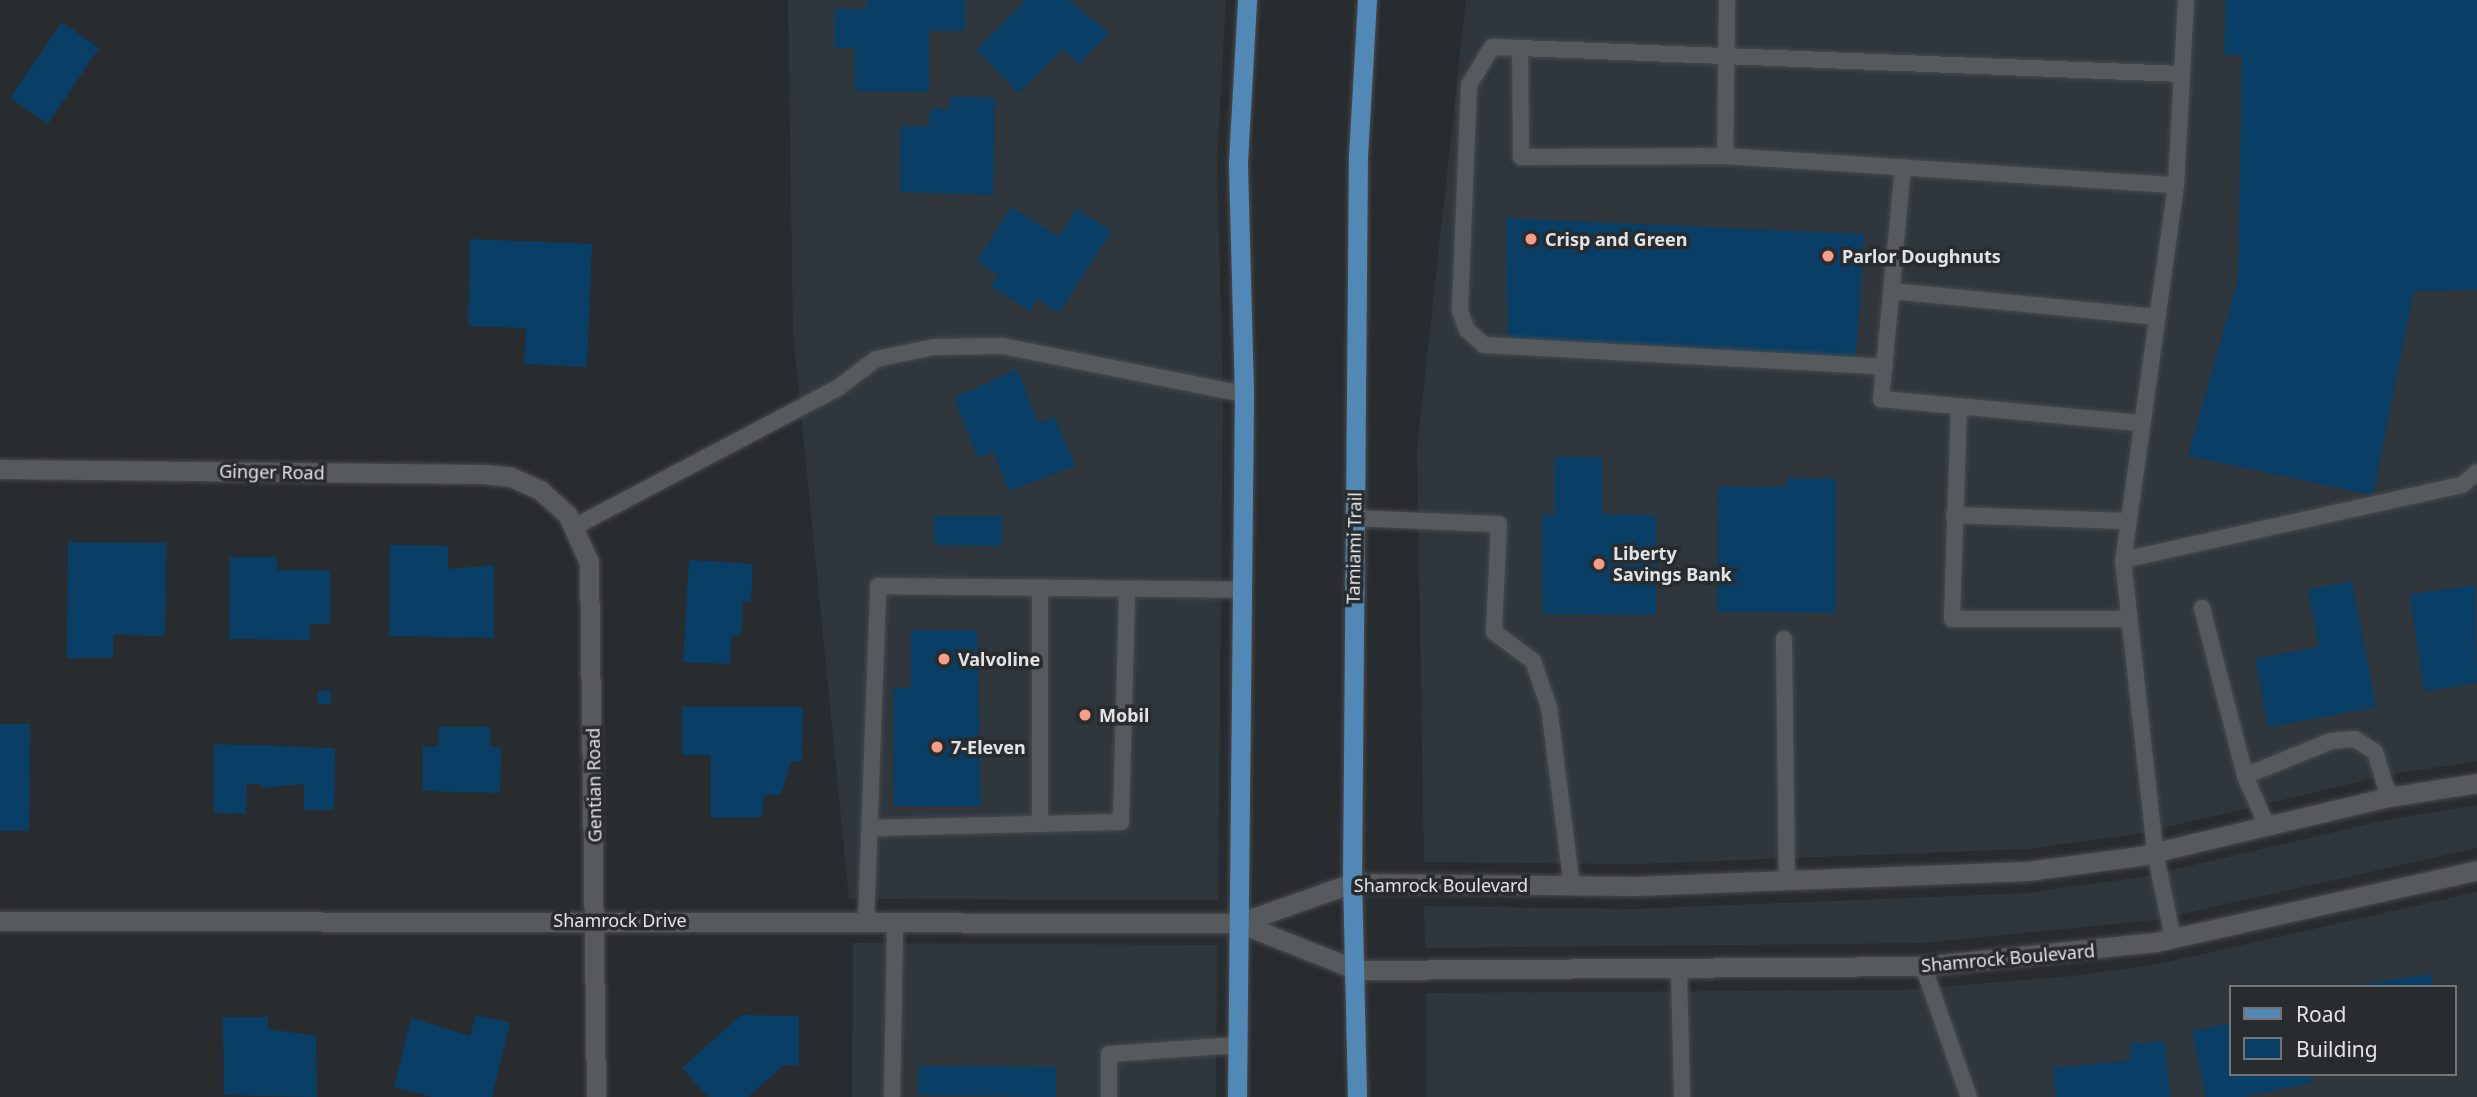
<!DOCTYPE html>
<html>
<head>
<meta charset="utf-8">
<style>
	body { margin:0 }
	#map { position:relative; width:2477px; height:1097px; overflow:hidden; background:#292c2f; font-family:"Noto Sans",sans-serif }
	div>[style] { position:absolute }
	.built>* { inset:0; background:#2f373d }
	.building>* { inset:0; background:#093f67 }
	.roads { filter:drop-shadow(0 0 2px #484a4c) drop-shadow(0 0 2px #484a4c) }
	.service>* { height:16px; margin:-8px; padding:0 8px; transform-origin:8px; border-radius:8px; background:#575a5d }
	.minor>* { height:19px; margin:-9.5px; padding:0 9.5px; transform-origin:9.5px; border-radius:9.5px; background:#575a5d }
	.tertiary>* { height:19px; margin:-9.5px; padding:0 9.5px; transform-origin:9.5px; border-radius:9.5px; background:#575a5d }
	.primary>* { height:19px; margin:-9.5px; padding:0 9.5px; transform-origin:9.5px; border-radius:9.5px; background:#5288b6 }
	.dots>* { width:19px; height:19px; translate:-50% -50%; box-sizing:border-box; border:4px solid #292c2f; border-radius:50% }
	span { translate:-50% -50%; white-space:nowrap; text-align:center; line-height:1.15; -webkit-text-stroke:7px #292c2f; paint-order:stroke }
	.poi-label { font-size:18px; color:#e1e3e4; font-weight:700 }
	.left { translate:0 -50%; text-align:left }
	.street-label { font-size:18px; color:#e1e3e4 }
	.legend { position:absolute; left:2229px; top:985px; width:228px; height:91px; box-sizing:border-box; background:#292c2f; border:2px solid #737577; margin:0; padding:9px 12px; list-style:none; font-size:21px; color:#e1e3e4 }
	.legend li { display:flex; align-items:center; gap:14px; height:35px }
	.legend b { width:35px; border:2px solid #737577 }
</style>
</head>
<body>
<div id="map">
	<div class="built">
		<i style="clip-path:polygon(788px 0,1226px 0,1217px 163px,1223px 396px,1218px 900px,849px 899px,793px 331px)"></i>
		<i style="clip-path:polygon(1466px 0,2477px 0,2477px 761px,2388px 775px,2138px 834px,2027px 849px,1637px 864px,1424px 862px,1417px 449px)"></i>
		<i style="clip-path:polygon(2477px 805px,2477px 848px,2155px 920px,1924px 943px,1425px 948px,1424px 906px,1634px 909px,2027px 893px,2142px 877px,2391px 819px)"></i>
		<i style="clip-path:polygon(evenodd,2477px 892px,2477px 1097px,1427px 1097px,1426px 993px,1901px 990px,2073px 976px,2159px 964px,2477px 892px,2230px 987px,2454px 987px,2454px 1074px,2230px 1074px,2230px 987px)"></i>
		<i style="clip-path:polygon(853px 943px,1217px 945px,1216px 1097px,852px 1097px)"></i>
	</div>
	<div class="building">
		<i style="clip-path:polygon(867px 0,965px 0,965px 31px,929px 30px,929px 92px,855px 91px,855px 48px,835px 48px,835px 9px,867px 9px)"></i>
		<i style="clip-path:polygon(1026px 0,1069px 0,1109px 33px,1079px 64px,1063px 49px,1019px 93px,976px 50px)"></i>
		<i style="clip-path:polygon(2226px 0,2477px 0,2477px 290px,2414px 291px,2373px 495px,2188px 456px,2238px 280px,2242px 55px,2224px 54px)"></i>
		<i style="clip-path:polygon(62px 22px,99px 48px,48px 124px,10px 98px)"></i>
		<i style="clip-path:polygon(951px 96px,995px 98px,993px 195px,900px 192px,901px 126px,929px 126px,930px 109px,950px 109px)"></i>
		<i style="clip-path:polygon(1011px 207px,1059px 237px,1076px 209px,1112px 231px,1059px 313px,1037px 299px,1030px 311px,991px 286px,998px 275px,977px 261px)"></i>
		<i style="clip-path:polygon(1506px 218px,1864px 234px,1856px 356px,1508px 341px)"></i>
		<i style="clip-path:polygon(470px 239px,592px 244px,587px 367px,524px 364px,526px 328px,468px 326px)"></i>
		<i style="clip-path:polygon(1017px 369px,1038px 423px,1055px 417px,1075px 466px,1009px 491px,993px 451px,978px 458px,954px 398px)"></i>
		<i style="clip-path:polygon(1555px 457px,1602px 457px,1602px 514px,1656px 515px,1656px 615px,1543px 614px,1542px 514px,1555px 514px)"></i>
		<i style="clip-path:polygon(1787px 478px,1836px 479px,1836px 613px,1717px 612px,1718px 487px,1787px 487px)"></i>
		<i style="clip-path:polygon(934px 516px,1002px 516px,1002px 546px,935px 545px)"></i>
		<i style="clip-path:polygon(68px 542px,166px 543px,165px 636px,113px 635px,113px 658px,67px 658px)"></i>
		<i style="clip-path:polygon(390px 545px,448px 546px,448px 569px,494px 565px,494px 638px,389px 636px)"></i>
		<i style="clip-path:polygon(230px 557px,277px 557px,277px 570px,330px 570px,330px 624px,310px 624px,310px 640px,229px 639px)"></i>
		<i style="clip-path:polygon(689px 560px,753px 564px,751px 602px,743px 601px,741px 636px,732px 635px,730px 664px,683px 662px)"></i>
		<i style="clip-path:polygon(2352px 581px,2376px 707px,2268px 727px,2255px 659px,2319px 647px,2308px 590px)"></i>
		<i style="clip-path:polygon(2475px 585px,2477px 683px,2424px 691px,2410px 594px)"></i>
		<i style="clip-path:polygon(911px 630px,977px 630px,981px 806px,894px 806px,893px 688px,911px 688px)"></i>
		<i style="clip-path:polygon(318px 691px,331px 691px,331px 704px,318px 704px)"></i>
		<i style="clip-path:polygon(682px 707px,803px 707px,802px 761px,791px 762px,781px 795px,764px 795px,762px 817px,711px 818px,711px 755px,682px 755px)"></i>
		<i style="clip-path:polygon(0 724px,30px 724px,29px 831px,0 831px)"></i>
		<i style="clip-path:polygon(439px 727px,490px 727px,490px 747px,501px 747px,500px 793px,423px 791px,423px 746px,438px 747px)"></i>
		<i style="clip-path:polygon(214px 744px,335px 748px,334px 810px,304px 810px,304px 784px,261px 788px,261px 784px,247px 784px,246px 814px,214px 813px)"></i>
		<i style="clip-path:polygon(2431px 974px,2433px 987px,2359px 987px,2359px 985px)"></i>
		<i style="clip-path:polygon(476px 1015px,510px 1023px,492px 1097px,433px 1097px,394px 1087px,411px 1018px,470px 1036px)"></i>
		<i style="clip-path:polygon(741px 1015px,799px 1016px,799px 1066px,784px 1065px,748px 1097px,708px 1097px,682px 1068px)"></i>
		<i style="clip-path:polygon(223px 1017px,268px 1017px,268px 1029px,316px 1036px,317px 1097px,224px 1095px)"></i>
		<i style="clip-path:polygon(2230px 1023px,2230px 1074px,2310px 1074px,2312px 1083px,2243px 1097px,2206px 1097px,2192px 1031px)"></i>
		<i style="clip-path:polygon(2165px 1041px,2170px 1097px,2056px 1097px,2053px 1068px,2131px 1060px,2130px 1044px)"></i>
		<i style="clip-path:polygon(919px 1066px,1056px 1067px,1056px 1097px,919px 1095px)"></i>
	</div>
	<div class="roads">
		<div class="service">
			<i style="left:1727px;top:0;width:156px;rotate:90.7deg"></i>
			<i style="left:1725px;top:156px;width:452px;rotate:3.7deg"></i>
			<i style="left:2176px;top:185px;width:185px;rotate:-86.9deg"></i>
			<i style="left:1520px;top:48px;width:28px;rotate:-178deg"></i>
			<i style="left:1492px;top:47px;width:44px;rotate:121.2deg"></i>
			<i style="left:1469px;top:85px;width:226px;rotate:92.3deg"></i>
			<i style="left:1460px;top:311px;width:20px;rotate:70deg"></i>
			<i style="left:1467px;top:330px;width:23px;rotate:41deg"></i>
			<i style="left:1484px;top:345px;width:401px;rotate:3.1deg"></i>
			<i style="left:1725px;top:156px;width:204px;rotate:179.7deg"></i>
			<i style="left:1521px;top:157px;width:109px;rotate:-90.5deg"></i>
			<i style="left:1520px;top:48px;width:663px;rotate:2.25deg"></i>
			<i style="left:1903px;top:167px;width:233px;rotate:95.4deg"></i>
			<i style="left:1881px;top:399px;width:260px;rotate:5.3deg"></i>
			<i style="left:2176px;top:185px;width:379px;rotate:98deg"></i>
			<i style="left:2123px;top:560px;width:347px;rotate:-12.5deg"></i>
			<i style="left:2462px;top:485px;width:20px;rotate:-41deg"></i>
			<i style="left:1892px;top:291px;width:265px;rotate:5.6deg"></i>
			<i style="left:1959px;top:406px;width:213px;rotate:91.9deg"></i>
			<i style="left:1952px;top:619px;width:174px"></i>
			<i style="left:1954px;top:515px;width:171px;rotate:2deg"></i>
			<i style="left:1354px;top:518px;width:145px;rotate:2.4deg"></i>
			<i style="left:1499px;top:524px;width:108px;rotate:92.7deg"></i>
			<i style="left:1494px;top:632px;width:49px;rotate:36.6deg"></i>
			<i style="left:1533px;top:661px;width:49px;rotate:70.8deg"></i>
			<i style="left:1549px;top:707px;width:180px;rotate:82.7deg"></i>
			<i style="left:574px;top:527px;width:300px;rotate:-27.8deg"></i>
			<i style="left:839px;top:387px;width:46px;rotate:-37.1deg"></i>
			<i style="left:876px;top:359px;width:59px;rotate:-11.7deg"></i>
			<i style="left:934px;top:347px;width:69px;rotate:-0.8deg"></i>
			<i style="left:1003px;top:346px;width:246px;rotate:11.3deg"></i>
			<i style="left:2123px;top:560px;width:294px;rotate:83.7deg"></i>
			<i style="left:2155px;top:852px;width:89px;rotate:78.3deg"></i>
			<i style="left:2202px;top:608px;width:173px;rotate:75.6deg"></i>
			<i style="left:2245px;top:776px;width:55px;rotate:66.3deg"></i>
			<i style="left:1784px;top:639px;width:242px;rotate:89.3deg"></i>
			<i style="left:2245px;top:776px;width:93px;rotate:-22.1deg"></i>
			<i style="left:2331px;top:741px;width:24px;rotate:-5deg"></i>
			<i style="left:2355px;top:739px;width:24px;rotate:33deg"></i>
			<i style="left:2375px;top:752px;width:47px;rotate:72.7deg"></i>
			<i style="left:1040px;top:824px;width:236px;rotate:-90deg"></i>
			<i style="left:870px;top:828px;width:251px;rotate:-1.4deg"></i>
			<i style="left:1121px;top:822px;width:233px;rotate:-88.5deg"></i>
			<i style="left:866px;top:921px;width:335px;rotate:-87.9deg"></i>
			<i style="left:878px;top:586px;width:361px;rotate:0.6deg"></i>
			<i style="left:1923px;top:966px;width:139px;rotate:70.7deg"></i>
			<i style="left:1679px;top:972px;width:125px;rotate:88.6deg"></i>
			<i style="left:892px;top:1097px;width:176px;rotate:-89deg"></i>
			<i style="left:1109px;top:1097px;width:43px;rotate:-90deg"></i>
			<i style="left:1109px;top:1054px;width:129px;rotate:-4deg"></i>
		</div>
		<div class="minor">
			<i style="left:0;top:469px;width:484px;rotate:0.6deg"></i>
			<i style="left:484px;top:474px;width:27px;rotate:6deg"></i>
			<i style="left:511px;top:477px;width:32px;rotate:24deg"></i>
			<i style="left:540px;top:490px;width:36px;rotate:42deg"></i>
			<i style="left:567px;top:514px;width:53px;rotate:65.4deg"></i>
			<i style="left:589px;top:562px;width:535px;rotate:89.25deg"></i>
		</div>
		<div class="tertiary">
			<i style="left:0;top:921px;width:1239px;rotate:0.09deg"></i>
			<i style="left:1239px;top:923px;width:120px;rotate:-19.5deg"></i>
			<i style="left:1352px;top:883px;width:283px;rotate:0.6deg"></i>
			<i style="left:1635px;top:886px;width:392px;rotate:-2.2deg"></i>
			<i style="left:2027px;top:871px;width:113px;rotate:-7.6deg"></i>
			<i style="left:2139px;top:856px;width:257px;rotate:-13.3deg"></i>
			<i style="left:2389px;top:797px;width:89px;rotate:-9deg"></i>
			<i style="left:1239px;top:923px;width:127px;rotate:21.7deg"></i>
			<i style="left:1357px;top:970px;width:566px;rotate:-0.4deg"></i>
			<i style="left:1923px;top:966px;width:234px;rotate:-5.9deg"></i>
			<i style="left:2156px;top:942px;width:329px;rotate:-12.6deg"></i>
		</div>
		<div class="primary">
			<i style="left:1237px;top:1097px;width:703px;rotate:-89.43deg"></i>
			<i style="left:1244px;top:394px;width:232px;rotate:-91.5deg"></i>
			<i style="left:1238px;top:162px;width:162px;rotate:-86.8deg"></i>
			<i style="left:1357px;top:1097px;width:214px;rotate:-91.3deg"></i>
			<i style="left:1352px;top:883px;width:727px;rotate:-89.53deg"></i>
			<i style="left:1358px;top:156px;width:156px;rotate:-86.7deg"></i>
		</div>
	</div>
	<div class="dots">
		<i style="left:1531px;top:239px;background:#f49e86"></i>
		<i style="left:1828px;top:256px;background:#f49e86"></i>
		<i style="left:1599px;top:564px;background:#f49e86"></i>
		<i style="left:944px;top:659px;background:#f49e86"></i>
		<i style="left:1085px;top:715px;background:#f49e86"></i>
		<i style="left:937px;top:747px;background:#f49e86"></i>
	</div>
	<div class="poi-label">
		<span class="left" style="left:1545px;top:239px">Crisp and Green</span>
		<span class="left" style="left:1842px;top:256px">Parlor Doughnuts</span>
		<span class="left" style="left:1613px;top:564px">Liberty<br>Savings Bank</span>
		<span class="left" style="left:958px;top:659px">Valvoline</span>
		<span class="left" style="left:1099px;top:715px">Mobil</span>
		<span class="left" style="left:951px;top:747px">7-Eleven</span>
	</div>
	<div class="street-label">
		<span style="left:272px;top:472px;rotate:1deg">Ginger Road</span>
		<span style="left:1354px;top:548px;rotate:-89deg">Tamiami Trail</span>
		<span style="left:594px;top:785px;rotate:-91deg">Gentian Road</span>
		<span style="left:1441px;top:885px">Shamrock Boulevard</span>
		<span style="left:620px;top:920px">Shamrock Drive</span>
		<span style="left:2008px;top:958px;rotate:-5deg">Shamrock Boulevard</span>
	</div>
	<ul class="legend">
	<li><b style="height:9px;background:#5288b6"></b>Road</li>
	<li><b style="height:19px;background:#093f67"></b>Building</li>
	</ul>
</div>
</body>
</html>
